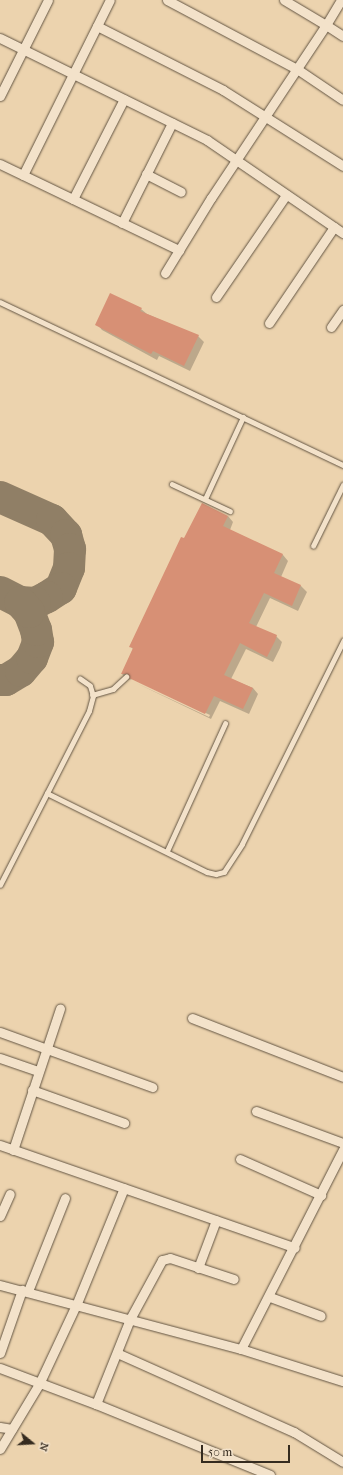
<!DOCTYPE html>
<html>
<head>
<meta charset="utf-8">
<style>
	body { margin:0 }
	#map { position:relative; width:343px; height:1475px; overflow:hidden; background:#ecd3ae; font-family:"IM FELL French Canon",serif }
	div>[style] { position:absolute }
	.shadow>* { inset:0; background:#0003 }
	.taxiway>* { height:32px; margin:-16px; padding:0 16px; transform-origin:16px; border-radius:16px; background:#907f66 }
	.building>* { inset:0; background:#d79075 }
	.roads { filter:drop-shadow(0 0 1px #635543) drop-shadow(0 0 1px #635543) }
	.service>* { height:4.5px; margin:-2.25px; padding:0 2.25px; transform-origin:2.25px; border-radius:2.25px; background:#f3e2ca }
	.minor>* { height:9px; margin:-4.5px; padding:0 4.5px; transform-origin:4.5px; border-radius:4.5px; background:#f3e2ca }
	span { translate:-50% -50%; white-space:nowrap; text-align:center; line-height:1.15; -webkit-text-stroke:3px #f3e2ca; paint-order:stroke }
	.north { position:absolute; left:12px; top:1423px; width:40px; height:40px; -webkit-text-stroke:3px #f3e2ca; paint-order:stroke; rotate:108deg; font-size:11px; font-weight:700; line-height:16px; text-align:center; color:#352b1f }
	.north::after { content:''; display:block; margin:auto; width:14px; height:18px; background:#352b1f; clip-path:polygon(50% 0,100% 100%,50% 72%,0 100%) }
	.scale { position:absolute; left:201px; top:1445px; width:89px; height:18px; box-sizing:border-box; border:2px solid #352b1f; border-top:0; padding-left:5px; font-size:12px; line-height:14px; white-space:nowrap; color:#352b1f; -webkit-text-stroke:3px #f3e2ca; paint-order:stroke }
</style>
</head>
<body>
<div id="map">
	<div class="shadow">
		<i style="clip-path:polygon(141px 309px,147px 314px,198px 336px,204px 342px,190px 371px,159px 356px,157px 360px,102px 330px,97px 324px)"></i>
		<i style="clip-path:polygon(228px 516px,233px 522px,230px 530px,283px 555px,288px 561px,281px 577px,301px 586px,307px 592px,298px 611px,270px 598px,256px 627px,276px 636px,282px 642px,280px 648px,273px 662px,246px 649px,231px 679px,253px 688px,258px 694px,249px 714px,220px 701px,211px 719px,134px 682px,209px 717px,210px 715px,133px 679px,127px 680px,122px 674px,133px 649px,130px 646px,185px 540px)"></i>
	</div>
	<div class="taxiway">
		<i style="left:0;top:497px;width:57px;rotate:23.9deg"></i>
		<i style="left:52px;top:520px;width:21px;rotate:47deg"></i>
		<i style="left:66px;top:535px;width:15px;rotate:74deg"></i>
		<i style="left:70px;top:549px;width:19px;rotate:93deg"></i>
		<i style="left:69px;top:568px;width:22px;rotate:112deg"></i>
		<i style="left:61px;top:588px;width:17px;rotate:147deg"></i>
		<i style="left:47px;top:597px;width:13px;rotate:153deg"></i>
		<i style="left:35px;top:603px;width:15px;rotate:-176deg"></i>
		<i style="left:20px;top:602px;width:22px;rotate:-153deg"></i>
		<i style="left:0;top:680px;width:6px"></i>
		<i style="left:6px;top:680px;width:17px;rotate:-31deg"></i>
		<i style="left:21px;top:671px;width:17px;rotate:-50deg"></i>
		<i style="left:32px;top:658px;width:17px;rotate:-69deg"></i>
		<i style="left:38px;top:642px;width:12px;rotate:-99deg"></i>
		<i style="left:36px;top:630px;width:19px;rotate:-111deg"></i>
		<i style="left:29px;top:612px;width:13px;rotate:-132deg"></i>
	</div>
	<div class="building">
		<i style="clip-path:polygon(110px 293px,142px 308px,140px 311px,199px 335px,184px 366px,153px 351px,151px 354px,95px 325px)"></i>
		<i style="clip-path:polygon(202px 503px,228px 516px,223px 526px,283px 554px,274px 573px,301px 585px,292px 606px,264px 593px,249px 623px,277px 635px,275px 641px,267px 657px,240px 643px,224px 675px,253px 688px,243px 709px,214px 696px,205px 714px,129px 678px,127px 674px,121px 674px,133px 648px,129px 647px,181px 537px,184px 538px)"></i>
	</div>
	<div class="roads">
		<div class="service">
			<i style="left:0;top:302px;width:380px;rotate:25.4deg"></i>
			<i style="left:172px;top:484px;width:64px;rotate:25deg"></i>
			<i style="left:205px;top:499px;width:90px;rotate:-65.1deg"></i>
			<i style="left:313px;top:546px;width:68px;rotate:-63.8deg"></i>
			<i style="left:92px;top:695px;width:22px;rotate:-16deg"></i>
			<i style="left:113px;top:689px;width:18px;rotate:-43deg"></i>
			<i style="left:47px;top:793px;width:178px;rotate:26.3deg"></i>
			<i style="left:207px;top:872px;width:9px;rotate:13deg"></i>
			<i style="left:216px;top:874px;width:8px;rotate:-14deg"></i>
			<i style="left:224px;top:872px;width:33px;rotate:-57deg"></i>
			<i style="left:242px;top:844px;width:227px;rotate:-63.5deg"></i>
			<i style="left:167px;top:851px;width:140px;rotate:-65.5deg"></i>
			<i style="left:0;top:885px;width:195px;rotate:-62.9deg"></i>
			<i style="left:89px;top:711px;width:16px;rotate:-75deg"></i>
			<i style="left:93px;top:696px;width:10px;rotate:-107deg"></i>
			<i style="left:90px;top:686px;width:12px;rotate:-145deg"></i>
		</div>
		<div class="minor">
			<i style="left:167px;top:0;width:147px;rotate:28deg"></i>
			<i style="left:297px;top:69px;width:55px;rotate:34deg"></i>
			<i style="left:284px;top:0;width:49px;rotate:30.8deg"></i>
			<i style="left:326px;top:25px;width:29px;rotate:-59deg"></i>
			<i style="left:97px;top:26px;width:141px;rotate:26.9deg"></i>
			<i style="left:223px;top:90px;width:142px;rotate:32.3deg"></i>
			<i style="left:0;top:38px;width:231px;rotate:26.2deg"></i>
			<i style="left:207px;top:140px;width:165px;rotate:34.4deg"></i>
			<i style="left:0;top:96px;width:107px;rotate:-63.4deg"></i>
			<i style="left:0;top:164px;width:199px;rotate:25.7deg"></i>
			<i style="left:146px;top:174px;width:39px;rotate:27deg"></i>
			<i style="left:23px;top:175px;width:195px;rotate:-63.6deg"></i>
			<i style="left:73px;top:199px;width:112px;rotate:-63deg"></i>
			<i style="left:122px;top:223px;width:112px;rotate:-63.4deg"></i>
			<i style="left:165px;top:273px;width:88px;rotate:-58.5deg"></i>
			<i style="left:211px;top:198px;width:208px;rotate:-56.4deg"></i>
			<i style="left:326px;top:25px;width:20px;rotate:33deg"></i>
			<i style="left:216px;top:297px;width:124px;rotate:-55.5deg"></i>
			<i style="left:269px;top:323px;width:116px;rotate:-55.9deg"></i>
			<i style="left:331px;top:327px;width:21px;rotate:-55deg"></i>
			<i style="left:192px;top:1018px;width:162px;rotate:21.3deg"></i>
			<i style="left:0;top:1032px;width:162px;rotate:19.9deg"></i>
			<i style="left:0;top:1058px;width:40px;rotate:18.9deg"></i>
			<i style="left:32px;top:1090px;width:98px;rotate:19.7deg"></i>
			<i style="left:256px;top:1111px;width:93px;rotate:20.2deg"></i>
			<i style="left:0;top:1145px;width:312px;rotate:19.2deg"></i>
			<i style="left:13px;top:1150px;width:149px;rotate:-71.6deg"></i>
			<i style="left:240px;top:1159px;width:89px;rotate:24deg"></i>
			<i style="left:0;top:1216px;width:24px;rotate:-66deg"></i>
			<i style="left:198px;top:1268px;width:51px;rotate:-69.4deg"></i>
			<i style="left:0;top:1285px;width:249px;rotate:14.9deg"></i>
			<i style="left:241px;top:1349px;width:224px;rotate:-62.9deg"></i>
			<i style="left:28px;top:1291px;width:100px;rotate:-68.3deg"></i>
			<i style="left:270px;top:1297px;width:54px;rotate:20.4deg"></i>
			<i style="left:241px;top:1349px;width:106px;rotate:17.6deg"></i>
			<i style="left:0;top:1353px;width:67px;rotate:-70.8deg"></i>
			<i style="left:117px;top:1353px;width:194px;rotate:24.1deg"></i>
			<i style="left:294px;top:1432px;width:57px;rotate:31.5deg"></i>
			<i style="left:0;top:1368px;width:103px;rotate:20.6deg"></i>
			<i style="left:96px;top:1404px;width:188px;rotate:22.2deg"></i>
			<i style="left:96px;top:1404px;width:92px;rotate:-68.2deg"></i>
			<i style="left:130px;top:1319px;width:67px;rotate:-61.5deg"></i>
			<i style="left:162px;top:1260px;width:8px;rotate:-14deg"></i>
			<i style="left:170px;top:1258px;width:67px;rotate:18.2deg"></i>
			<i style="left:0;top:1427px;width:12px;rotate:9deg"></i>
			<i style="left:0;top:1449px;width:76px;rotate:-59deg"></i>
			<i style="left:39px;top:1384px;width:89px;rotate:-64.9deg"></i>
			<i style="left:77px;top:1303px;width:124px;rotate:-67.8deg"></i>
		</div>
	</div>
	<div class="north">N</div>
	<div class="scale">50 m</div>
</div>
</body>
</html>
